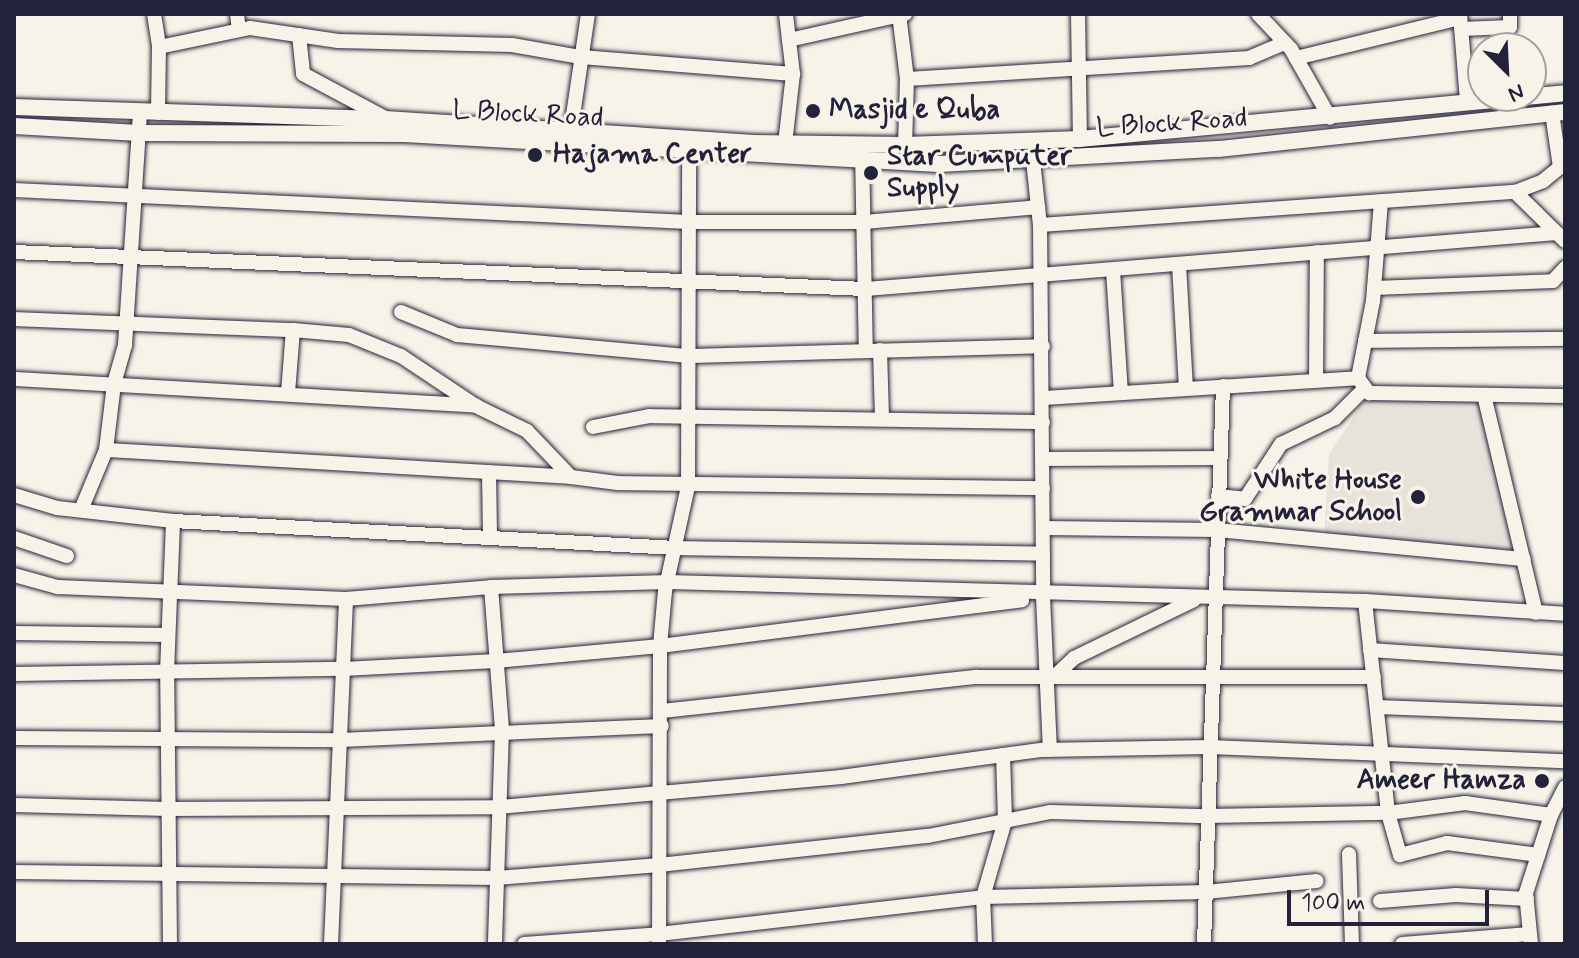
<!DOCTYPE html>
<html>
<head>
<meta charset="utf-8">
<style>
	body { margin:0 }
	#map { position:relative; width:1579px; height:958px; overflow:hidden; background:#f7f3e8; font-family:Mynerve,sans-serif }
	div>[style] { position:absolute }
	.built>* { inset:0; background:#e7e3db }
	.roads { filter:drop-shadow(0 0 2px #22223b) drop-shadow(0 0 2px #22223b) }
	.minor>* { height:14px; margin:-7px; padding:0 7px; transform-origin:7px; border-radius:7px; background:#f7f3e8 }
	.major>* { height:16px; margin:-8px; padding:0 8px; transform-origin:8px; border-radius:8px; background:#f7f3e8 }
	.dots>* { width:22px; height:22px; translate:-50% -50%; box-sizing:border-box; border:4px solid #f7f3e8; border-radius:50% }
	span { translate:-50% -50%; white-space:nowrap; text-align:center; line-height:1.15; -webkit-text-stroke:6px #f7f3e8; paint-order:stroke }
	.poi-label { font-size:28px; color:#22223b; font-weight:700 }
	.left { translate:0 -50%; text-align:left }
	.right { translate:-100% -50%; text-align:right }
	.street-label { font-size:28px; color:#22223b }
	.frame { position:absolute; inset:0; border:16px solid #22223b; pointer-events:none }
	.north { position:absolute; left:1467px; top:32px; width:80px; height:80px; box-sizing:border-box; background:#f7f3e8; border:2px solid #a29fa3; border-radius:50%; rotate:156deg; font-size:22px; font-weight:700; line-height:32px; text-align:center; color:#22223b }
	.north::after { content:''; display:block; margin:auto; width:28px; height:36px; background:#22223b; clip-path:polygon(50% 0,100% 100%,50% 72%,0 100%) }
	.scale { position:absolute; left:1287px; top:890px; width:202px; height:36px; box-sizing:border-box; border:4px solid #22223b; border-top:0; padding-left:10px; font-size:24px; line-height:28px; white-space:nowrap; color:#22223b; -webkit-text-stroke:6px #f7f3e8; paint-order:stroke }
</style>
</head>
<body>
<div id="map">
	<div class="built">
		<i style="clip-path:polygon(1369px 393px,1484px 395px,1524px 559px,1324px 540px,1329px 454px)"></i>
	</div>
	<div class="roads">
		<div class="minor">
			<i style="left:154px;top:14px;width:33px;rotate:81deg"></i>
			<i style="left:159px;top:47px;width:66px;rotate:90.9deg"></i>
			<i style="left:237px;top:14px;width:16px;rotate:83deg"></i>
			<i style="left:899px;top:14px;width:65px;rotate:83deg"></i>
			<i style="left:907px;top:79px;width:66px;rotate:91.7deg"></i>
			<i style="left:1078px;top:14px;width:125px;rotate:89.1deg"></i>
			<i style="left:1258px;top:14px;width:48px;rotate:46.7deg"></i>
			<i style="left:1291px;top:49px;width:79px;rotate:60.5deg"></i>
			<i style="left:1460px;top:14px;width:87px;rotate:85.4deg"></i>
			<i style="left:1461px;top:29px;width:49px;rotate:-2.3deg"></i>
			<i style="left:1510px;top:27px;width:13px;rotate:-90deg"></i>
			<i style="left:299px;top:35px;width:39px;rotate:84deg"></i>
			<i style="left:303px;top:74px;width:93px;rotate:28.2deg"></i>
			<i style="left:789px;top:40px;width:119px;rotate:-12.6deg"></i>
			<i style="left:159px;top:47px;width:93px;rotate:-11.8deg"></i>
			<i style="left:250px;top:28px;width:89px;rotate:8.4deg"></i>
			<i style="left:338px;top:41px;width:174px;rotate:1.3deg"></i>
			<i style="left:512px;top:45px;width:70px;rotate:9.9deg"></i>
			<i style="left:581px;top:57px;width:213px;rotate:4.6deg"></i>
			<i style="left:1296px;top:58px;width:169px;rotate:-13.7deg"></i>
			<i style="left:907px;top:79px;width:343px;rotate:-3.5deg"></i>
			<i style="left:1249px;top:58px;width:39px;rotate:-23deg"></i>
			<i style="left:571px;top:129px;width:116px;rotate:-81.6deg"></i>
			<i style="left:785px;top:144px;width:70px;rotate:-83.5deg"></i>
			<i style="left:793px;top:74px;width:60px;rotate:-96.7deg"></i>
			<i style="left:862px;top:151px;width:200px;rotate:88.9deg"></i>
			<i style="left:1033px;top:160px;width:65px;rotate:83.9deg"></i>
			<i style="left:1040px;top:225px;width:372px;rotate:89.5deg"></i>
			<i style="left:1043px;top:597px;width:153px;rotate:87.4deg"></i>
			<i style="left:14px;top:190px;width:675px;rotate:2.72deg"></i>
			<i style="left:688px;top:222px;width:176px"></i>
			<i style="left:864px;top:222px;width:175px;rotate:-4.9deg"></i>
			<i style="left:1515px;top:192px;width:70px;rotate:44.4deg"></i>
			<i style="left:1040px;top:225px;width:476px;rotate:-4deg"></i>
			<i style="left:1515px;top:192px;width:30px;rotate:-21deg"></i>
			<i style="left:1543px;top:181px;width:22px;rotate:-39deg"></i>
			<i style="left:1560px;top:167px;width:55px;rotate:-98.4deg"></i>
			<i style="left:14px;top:252px;width:853px;rotate:2.49deg"></i>
			<i style="left:866px;top:289px;width:693px;rotate:-4.63deg"></i>
			<i style="left:1179px;top:264px;width:124px;rotate:86.8deg"></i>
			<i style="left:1113px;top:270px;width:123px;rotate:86.3deg"></i>
			<i style="left:1374px;top:288px;width:179px;rotate:-2.2deg"></i>
			<i style="left:1553px;top:281px;width:18px;rotate:-47deg"></i>
			<i style="left:401px;top:312px;width:61px;rotate:22.3deg"></i>
			<i style="left:457px;top:335px;width:233px;rotate:5.2deg"></i>
			<i style="left:689px;top:356px;width:354px;rotate:-1.6deg"></i>
			<i style="left:14px;top:319px;width:279px;rotate:2.3deg"></i>
			<i style="left:1365px;top:341px;width:200px;rotate:-0.6deg"></i>
			<i style="left:880px;top:350px;width:69px;rotate:88.3deg"></i>
			<i style="left:1358px;top:378px;width:19px;rotate:54deg"></i>
			<i style="left:1369px;top:393px;width:196px;rotate:0.9deg"></i>
			<i style="left:14px;top:379px;width:463px;rotate:3.3deg"></i>
			<i style="left:476px;top:406px;width:57px;rotate:26.1deg"></i>
			<i style="left:527px;top:431px;width:64px;rotate:46.3deg"></i>
			<i style="left:571px;top:477px;width:47px;rotate:7.3deg"></i>
			<i style="left:618px;top:483px;width:425px;rotate:0.7deg"></i>
			<i style="left:1316px;top:380px;width:128px;rotate:-89.6deg"></i>
			<i style="left:288px;top:393px;width:63px;rotate:-85.5deg"></i>
			<i style="left:293px;top:330px;width:56px;rotate:5.1deg"></i>
			<i style="left:349px;top:335px;width:56px;rotate:22deg"></i>
			<i style="left:401px;top:356px;width:87px;rotate:33.7deg"></i>
			<i style="left:1484px;top:395px;width:224px;rotate:76.6deg"></i>
			<i style="left:1043px;top:398px;width:316px;rotate:-3.6deg"></i>
			<i style="left:1358px;top:378px;width:78px;rotate:-79deg"></i>
			<i style="left:1373px;top:301px;width:99px;rotate:-85.4deg"></i>
			<i style="left:593px;top:427px;width:57px;rotate:-11.1deg"></i>
			<i style="left:649px;top:416px;width:394px;rotate:0.9deg"></i>
			<i style="left:106px;top:450px;width:466px;rotate:3.3deg"></i>
			<i style="left:1043px;top:459px;width:176px;rotate:-0.3deg"></i>
			<i style="left:489px;top:472px;width:66px;rotate:89.1deg"></i>
			<i style="left:14px;top:495px;width:45px;rotate:16.8deg"></i>
			<i style="left:57px;top:508px;width:117px;rotate:6.4deg"></i>
			<i style="left:173px;top:521px;width:505px;rotate:3.07deg"></i>
			<i style="left:677px;top:548px;width:366px;rotate:0.9deg"></i>
			<i style="left:1218px;top:496px;width:27px;rotate:6deg"></i>
			<i style="left:1245px;top:499px;width:66px;rotate:-56.8deg"></i>
			<i style="left:1281px;top:444px;width:60px;rotate:-25.7deg"></i>
			<i style="left:1335px;top:418px;width:42px;rotate:-45deg"></i>
			<i style="left:81px;top:510px;width:65px;rotate:-67.4deg"></i>
			<i style="left:106px;top:450px;width:66px;rotate:-83.1deg"></i>
			<i style="left:114px;top:384px;width:41px;rotate:-74.2deg"></i>
			<i style="left:125px;top:345px;width:232px;rotate:-86.3deg"></i>
			<i style="left:1043px;top:528px;width:173px;rotate:0.7deg"></i>
			<i style="left:1216px;top:530px;width:309px;rotate:5.4deg"></i>
			<i style="left:14px;top:538px;width:56px;rotate:18.8deg"></i>
			<i style="left:14px;top:575px;width:46px;rotate:15.3deg"></i>
			<i style="left:58px;top:587px;width:288px;rotate:2.4deg"></i>
			<i style="left:346px;top:599px;width:145px;rotate:-4.7deg"></i>
			<i style="left:491px;top:587px;width:177px;rotate:-1.6deg"></i>
			<i style="left:668px;top:582px;width:697px;rotate:1.56deg"></i>
			<i style="left:1365px;top:601px;width:200px;rotate:3.7deg"></i>
			<i style="left:491px;top:587px;width:143px;rotate:85.6deg"></i>
			<i style="left:502px;top:730px;width:214px;rotate:91.9deg"></i>
			<i style="left:1365px;top:601px;width:213px;rotate:83.8deg"></i>
			<i style="left:1388px;top:813px;width:44px;rotate:74.1deg"></i>
			<i style="left:1400px;top:855px;width:49px;rotate:-14.3deg"></i>
			<i style="left:1447px;top:843px;width:92px;rotate:7.5deg"></i>
			<i style="left:14px;top:633px;width:154px;rotate:0.7deg"></i>
			<i style="left:1370px;top:650px;width:195px;rotate:3.8deg"></i>
			<i style="left:14px;top:674px;width:329px;rotate:-0.9deg"></i>
			<i style="left:343px;top:669px;width:153px;rotate:-3deg"></i>
			<i style="left:496px;top:661px;width:165px;rotate:-5.2deg"></i>
			<i style="left:660px;top:646px;width:365px;rotate:-7.2deg"></i>
			<i style="left:1056px;top:675px;width:25px;rotate:-43deg"></i>
			<i style="left:1074px;top:658px;width:133px;rotate:-25.8deg"></i>
			<i style="left:1377px;top:707px;width:188px;rotate:2.1deg"></i>
			<i style="left:662px;top:711px;width:317px;rotate:-6.2deg"></i>
			<i style="left:977px;top:677px;width:397px"></i>
			<i style="left:14px;top:738px;width:326px;rotate:0.4deg"></i>
			<i style="left:340px;top:740px;width:322px;rotate:-2.5deg"></i>
			<i style="left:14px;top:805px;width:154px;rotate:1.5deg"></i>
			<i style="left:168px;top:809px;width:331px;rotate:-0.3deg"></i>
			<i style="left:499px;top:807px;width:343px;rotate:-5deg"></i>
			<i style="left:841px;top:777px;width:203px;rotate:-7.7deg"></i>
			<i style="left:1042px;top:750px;width:168px;rotate:-1deg"></i>
			<i style="left:1210px;top:747px;width:355px;rotate:2.3deg"></i>
			<i style="left:1349px;top:854px;width:90px;rotate:88.1deg"></i>
			<i style="left:14px;top:872px;width:483px;rotate:0.7deg"></i>
			<i style="left:497px;top:878px;width:163px;rotate:-4.6deg"></i>
			<i style="left:659px;top:865px;width:271px;rotate:-6.2deg"></i>
			<i style="left:928px;top:836px;width:124px;rotate:-11.1deg"></i>
			<i style="left:1050px;top:812px;width:158px;rotate:1.5deg"></i>
			<i style="left:1208px;top:816px;width:180px;rotate:-1deg"></i>
			<i style="left:1388px;top:813px;width:78px;rotate:-7.4deg"></i>
			<i style="left:1465px;top:803px;width:87px;rotate:7.9deg"></i>
			<i style="left:1380px;top:901px;width:76px;rotate:-4.5deg"></i>
			<i style="left:1456px;top:895px;width:71px;rotate:3.2deg"></i>
			<i style="left:170px;top:944px;width:272px;rotate:-90.6deg"></i>
			<i style="left:167px;top:672px;width:151px;rotate:-87.7deg"></i>
			<i style="left:331px;top:944px;width:345px;rotate:-87.5deg"></i>
			<i style="left:524px;top:944px;width:135px;rotate:-4.2deg"></i>
			<i style="left:659px;top:934px;width:326px;rotate:-6.5deg"></i>
			<i style="left:983px;top:897px;width:223px;rotate:-1.3deg"></i>
			<i style="left:1206px;top:892px;width:111px;rotate:-5.7deg"></i>
			<i style="left:659px;top:944px;width:298px;rotate:-89.8deg"></i>
			<i style="left:660px;top:646px;width:55px;rotate:-84.8deg"></i>
			<i style="left:665px;top:591px;width:107px;rotate:-77.6deg"></i>
			<i style="left:688px;top:486px;width:344px;rotate:-89.8deg"></i>
			<i style="left:985px;top:944px;width:47px;rotate:-92.4deg"></i>
			<i style="left:983px;top:897px;width:79px;rotate:-73.9deg"></i>
			<i style="left:1005px;top:821px;width:66px;rotate:-91.7deg"></i>
			<i style="left:1204px;top:944px;width:558px;rotate:-88.05deg"></i>
			<i style="left:1402px;top:944px;width:128px;rotate:-4.5deg"></i>
			<i style="left:1531px;top:944px;width:51px;rotate:-95.6deg"></i>
			<i style="left:1526px;top:893px;width:82px;rotate:-72.2deg"></i>
			<i style="left:1551px;top:815px;width:31px;rotate:-63deg"></i>
		</div>
		<div class="major">
			<i style="left:14px;top:107px;width:371px;rotate:1.9deg"></i>
			<i style="left:385px;top:119px;width:370px;rotate:3.7deg"></i>
			<i style="left:754px;top:143px;width:151px;rotate:0.8deg"></i>
			<i style="left:905px;top:145px;width:175px;rotate:-2deg"></i>
			<i style="left:1080px;top:139px;width:487px;rotate:-5.4deg"></i>
			<i style="left:14px;top:126px;width:125px;rotate:3.2deg"></i>
			<i style="left:139px;top:133px;width:265px;rotate:0.2deg"></i>
			<i style="left:404px;top:134px;width:535px;rotate:3.22deg"></i>
			<i style="left:938px;top:164px;width:281px;rotate:-3.1deg"></i>
			<i style="left:1219px;top:149px;width:348px;rotate:-6.1deg"></i>
		</div>
	</div>
	<div class="dots">
		<i style="left:813px;top:111px;background:#22223b"></i>
		<i style="left:535px;top:155px;background:#22223b"></i>
		<i style="left:871px;top:173px;background:#22223b"></i>
		<i style="left:1418px;top:497px;background:#22223b"></i>
		<i style="left:1542px;top:781px;background:#22223b"></i>
	</div>
	<div class="poi-label">
		<span class="left" style="left:829px;top:111px">Masjid e Quba</span>
		<span class="left" style="left:553px;top:155px">Hajama Center</span>
		<span class="left" style="left:887px;top:173px">Star Cumputer<br>Supply</span>
		<span class="right" style="left:1402px;top:497px">White House<br>Grammar School</span>
		<span class="right" style="left:1526px;top:781px">Ameer Hamza</span>
	</div>
	<div class="street-label">
		<span style="left:528px;top:115px;rotate:3deg">L Block Road</span>
		<span style="left:1172px;top:124px;rotate:-4deg">L Block Road</span>
	</div>
	<div class="frame"></div>
	<div class="north">N</div>
	<div class="scale">100 m</div>
</div>
</body>
</html>
